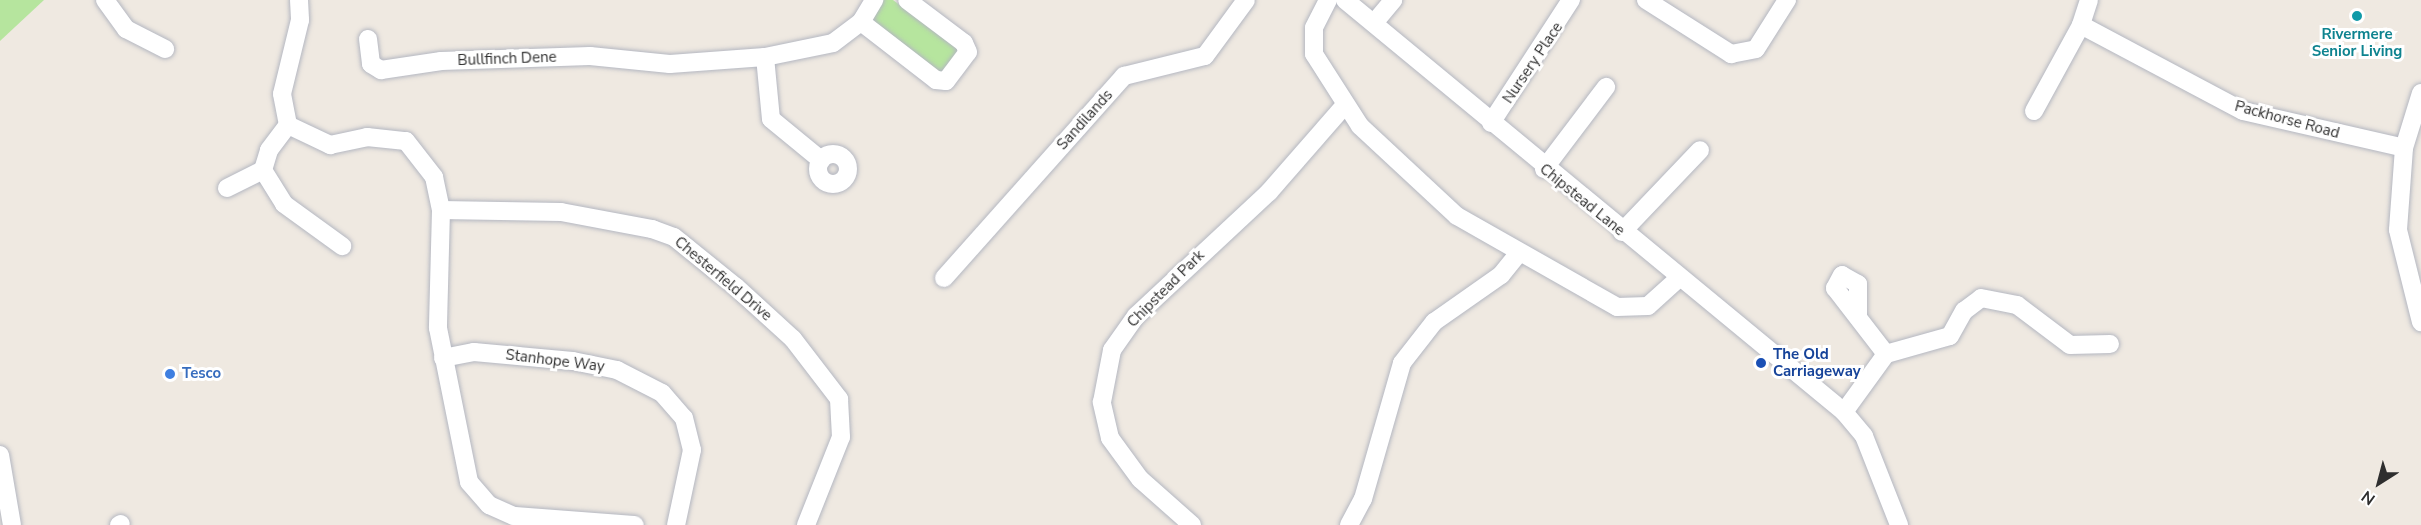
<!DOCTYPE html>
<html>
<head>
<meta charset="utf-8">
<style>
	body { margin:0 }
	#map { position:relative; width:2421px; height:525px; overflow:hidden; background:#efe9e1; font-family:"Nunito Sans",sans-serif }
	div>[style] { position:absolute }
	.green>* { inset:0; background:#b6e59e }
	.roads { filter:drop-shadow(0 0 2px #b4b7c1) drop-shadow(0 0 2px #b4b7c1) }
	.minor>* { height:18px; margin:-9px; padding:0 9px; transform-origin:9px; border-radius:9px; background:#fff }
	.minor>.ring { margin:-9px; padding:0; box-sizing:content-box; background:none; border:18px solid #fff; border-radius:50% }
	.dots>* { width:16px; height:16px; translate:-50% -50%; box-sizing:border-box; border:3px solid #fff; border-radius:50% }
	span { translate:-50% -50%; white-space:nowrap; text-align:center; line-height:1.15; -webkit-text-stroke:6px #fff; paint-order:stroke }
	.culture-label { font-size:15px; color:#0d838f; font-weight:700 }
	.street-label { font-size:15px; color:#2e2e2e }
	.transit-label { font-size:15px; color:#164399; font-weight:700 }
	.left { translate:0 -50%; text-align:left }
	.shop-label { font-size:15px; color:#366cbe; font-weight:700 }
	.north { position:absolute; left:2349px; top:453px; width:60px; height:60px; -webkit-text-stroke:4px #fff; paint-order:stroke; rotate:216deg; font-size:16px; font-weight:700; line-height:24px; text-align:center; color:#2e2e2e }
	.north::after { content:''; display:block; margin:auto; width:21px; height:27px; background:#2e2e2e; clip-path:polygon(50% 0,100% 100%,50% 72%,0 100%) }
</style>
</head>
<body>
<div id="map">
	<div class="green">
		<i style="clip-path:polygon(0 0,44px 0,0 41px)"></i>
		<i style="clip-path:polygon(882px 0,893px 0,961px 51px,943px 75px,871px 20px)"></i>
	</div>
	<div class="roads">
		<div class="minor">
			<i style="left:105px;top:0;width:36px;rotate:54deg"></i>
			<i style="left:126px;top:29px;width:44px;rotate:27.1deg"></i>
			<i style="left:299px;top:0;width:20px;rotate:87deg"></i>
			<i style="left:300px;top:20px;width:76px;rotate:103.7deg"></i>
			<i style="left:282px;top:94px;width:32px;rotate:79deg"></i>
			<i style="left:288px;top:125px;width:47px;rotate:25.5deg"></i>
			<i style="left:330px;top:145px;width:38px;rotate:-12deg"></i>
			<i style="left:367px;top:137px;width:39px;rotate:6deg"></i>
			<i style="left:406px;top:141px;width:46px;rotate:52.1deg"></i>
			<i style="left:434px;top:177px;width:34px;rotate:78deg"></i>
			<i style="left:441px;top:210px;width:118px;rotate:91.5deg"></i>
			<i style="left:438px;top:328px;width:157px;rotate:78.6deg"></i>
			<i style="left:469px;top:482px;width:30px;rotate:49deg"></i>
			<i style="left:489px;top:505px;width:27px;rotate:24deg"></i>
			<i style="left:514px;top:516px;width:121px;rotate:4.3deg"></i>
			<i style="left:1328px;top:0;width:31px;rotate:117deg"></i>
			<i style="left:1314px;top:28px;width:26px;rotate:90deg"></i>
			<i style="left:1314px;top:54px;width:85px;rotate:57.4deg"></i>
			<i style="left:1360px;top:126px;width:132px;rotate:42.9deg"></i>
			<i style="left:1457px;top:216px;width:184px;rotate:29.6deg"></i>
			<i style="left:1617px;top:307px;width:31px;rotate:-2deg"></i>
			<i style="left:1648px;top:306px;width:42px;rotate:-42.1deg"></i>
			<i style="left:1345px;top:0;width:647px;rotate:39.54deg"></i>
			<i style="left:1844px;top:412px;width:31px;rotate:50deg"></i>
			<i style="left:1864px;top:436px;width:96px;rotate:68.5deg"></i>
			<i style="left:1646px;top:0;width:101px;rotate:32.4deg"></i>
			<i style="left:1731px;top:54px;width:25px;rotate:-11deg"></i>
			<i style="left:1756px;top:49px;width:58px;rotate:-57.7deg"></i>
			<i style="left:2089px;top:0;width:26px;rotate:108deg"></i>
			<i style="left:2081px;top:25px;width:183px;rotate:28deg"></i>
			<i style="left:2243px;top:111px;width:165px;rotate:12.9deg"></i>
			<i style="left:861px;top:22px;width:95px;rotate:37.7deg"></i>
			<i style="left:936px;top:80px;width:10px;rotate:6deg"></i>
			<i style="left:946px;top:81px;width:36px;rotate:-53deg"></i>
			<i style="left:968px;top:52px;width:10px;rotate:-114deg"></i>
			<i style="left:964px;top:43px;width:71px;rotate:-143deg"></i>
			<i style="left:1374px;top:23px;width:30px;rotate:-50deg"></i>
			<i style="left:368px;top:39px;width:25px;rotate:83deg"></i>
			<i style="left:371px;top:64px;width:12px;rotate:31deg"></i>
			<i style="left:381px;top:70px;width:61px;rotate:-8.5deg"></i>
			<i style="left:441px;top:61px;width:149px;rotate:-1.9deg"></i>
			<i style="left:590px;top:56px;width:80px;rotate:5.7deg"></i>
			<i style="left:670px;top:64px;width:95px;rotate:-4.2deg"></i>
			<i style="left:765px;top:57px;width:69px;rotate:-11.6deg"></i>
			<i style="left:833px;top:43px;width:35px;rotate:-37deg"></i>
			<i style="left:861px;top:22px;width:26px;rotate:-59deg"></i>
			<i style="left:765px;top:57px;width:62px;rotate:84.5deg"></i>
			<i style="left:771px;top:119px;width:65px;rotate:39.4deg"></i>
			<i style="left:2421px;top:93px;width:58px;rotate:107.2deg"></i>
			<i style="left:2404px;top:148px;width:82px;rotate:94.2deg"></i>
			<i style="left:2398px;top:230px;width:95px;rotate:76deg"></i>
			<i style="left:2034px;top:111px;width:98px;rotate:-61.3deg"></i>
			<i style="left:1491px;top:123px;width:147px;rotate:-57deg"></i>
			<i class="ring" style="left:818px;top:154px;width:12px;height:12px"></i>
			<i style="left:1544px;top:169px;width:103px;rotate:-52.9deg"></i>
			<i style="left:263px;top:170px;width:40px;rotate:58deg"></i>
			<i style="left:284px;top:204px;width:72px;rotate:35.9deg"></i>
			<i style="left:227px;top:188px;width:40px;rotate:-26.6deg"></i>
			<i style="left:263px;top:170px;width:21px;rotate:-73deg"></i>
			<i style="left:269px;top:150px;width:31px;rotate:-53deg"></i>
			<i style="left:441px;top:210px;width:120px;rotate:1deg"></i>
			<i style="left:561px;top:212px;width:93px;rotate:10.6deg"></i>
			<i style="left:652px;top:229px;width:23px;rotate:20deg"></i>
			<i style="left:674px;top:237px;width:80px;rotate:38.9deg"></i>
			<i style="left:736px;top:287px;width:77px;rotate:42.4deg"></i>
			<i style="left:793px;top:339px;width:76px;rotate:52.5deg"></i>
			<i style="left:839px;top:399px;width:38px;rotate:87deg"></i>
			<i style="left:841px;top:437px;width:95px;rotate:111.7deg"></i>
			<i style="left:1622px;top:232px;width:113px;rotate:-46.4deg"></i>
			<i style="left:944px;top:278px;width:271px;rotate:-48.3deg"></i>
			<i style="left:1124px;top:76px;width:83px;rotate:-13.9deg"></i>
			<i style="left:1205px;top:56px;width:69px;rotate:-53.8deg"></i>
			<i style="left:1858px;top:316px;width:32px;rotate:-90deg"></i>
			<i style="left:1858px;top:284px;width:18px;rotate:-151deg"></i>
			<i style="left:1842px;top:275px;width:15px;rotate:118deg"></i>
			<i style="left:1835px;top:288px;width:83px;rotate:52.3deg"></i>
			<i style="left:443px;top:358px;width:32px;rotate:-11deg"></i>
			<i style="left:474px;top:352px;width:99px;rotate:5.2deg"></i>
			<i style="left:573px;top:361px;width:45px;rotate:11.6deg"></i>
			<i style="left:617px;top:370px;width:51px;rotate:27.1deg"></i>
			<i style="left:662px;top:393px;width:33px;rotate:49deg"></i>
			<i style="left:684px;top:418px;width:33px;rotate:76deg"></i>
			<i style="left:692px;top:450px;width:77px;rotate:102deg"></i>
			<i style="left:1844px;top:412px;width:72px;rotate:-54.1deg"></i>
			<i style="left:1886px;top:354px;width:66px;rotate:-15.7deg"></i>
			<i style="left:1950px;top:336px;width:29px;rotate:-61deg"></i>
			<i style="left:1964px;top:311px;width:21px;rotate:-37deg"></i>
			<i style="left:1981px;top:298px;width:37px;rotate:11deg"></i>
			<i style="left:2017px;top:305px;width:66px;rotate:37deg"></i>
			<i style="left:2070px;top:345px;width:40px;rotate:-1.4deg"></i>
			<i style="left:0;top:455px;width:71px;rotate:80.3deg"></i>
			<i style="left:119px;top:525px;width:2px;rotate:-27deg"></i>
			<i style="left:1192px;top:525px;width:69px;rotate:-138.5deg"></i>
			<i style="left:1140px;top:479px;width:51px;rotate:-126.2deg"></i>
			<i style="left:1110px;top:438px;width:37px;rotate:-103deg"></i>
			<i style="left:1102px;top:402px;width:53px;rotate:-79.1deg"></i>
			<i style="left:1112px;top:350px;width:42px;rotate:-54.8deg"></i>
			<i style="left:1136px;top:316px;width:182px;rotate:-43deg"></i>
			<i style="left:1269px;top:192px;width:116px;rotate:-48.9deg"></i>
			<i style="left:1349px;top:525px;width:30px;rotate:-62deg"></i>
			<i style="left:1363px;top:499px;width:141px;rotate:-74deg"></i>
			<i style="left:1402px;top:363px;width:52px;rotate:-52deg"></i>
			<i style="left:1434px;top:322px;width:82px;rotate:-35deg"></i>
			<i style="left:1501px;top:275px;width:27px;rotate:-51deg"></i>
		</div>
	</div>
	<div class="dots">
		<i style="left:2357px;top:16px;background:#0f9aa8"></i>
		<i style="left:1761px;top:363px;background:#1a4fb4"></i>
		<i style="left:170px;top:374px;background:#3f7fe0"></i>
	</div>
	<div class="culture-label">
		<span style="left:2357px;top:43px">Rivermere<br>Senior Living</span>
	</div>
	<div class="street-label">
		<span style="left:507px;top:59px;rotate:-2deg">Bullfinch Dene</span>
		<span style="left:1533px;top:63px;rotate:-56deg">Nursery Place</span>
		<span style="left:1085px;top:120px;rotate:-48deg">Sandilands</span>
		<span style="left:2287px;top:120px;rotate:15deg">Packhorse Road</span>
		<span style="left:1582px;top:200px;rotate:39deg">Chipstead Lane</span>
		<span style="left:723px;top:279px;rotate:40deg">Chesterfield Drive</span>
		<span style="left:1166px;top:289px;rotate:-45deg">Chipstead Park</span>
		<span style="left:555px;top:361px;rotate:7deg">Stanhope Way</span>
	</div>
	<div class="transit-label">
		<span class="left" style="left:1773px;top:363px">The Old<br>Carriageway</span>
	</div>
	<div class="shop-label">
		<span class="left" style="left:182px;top:374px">Tesco</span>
	</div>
	<div class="north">N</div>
</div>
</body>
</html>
